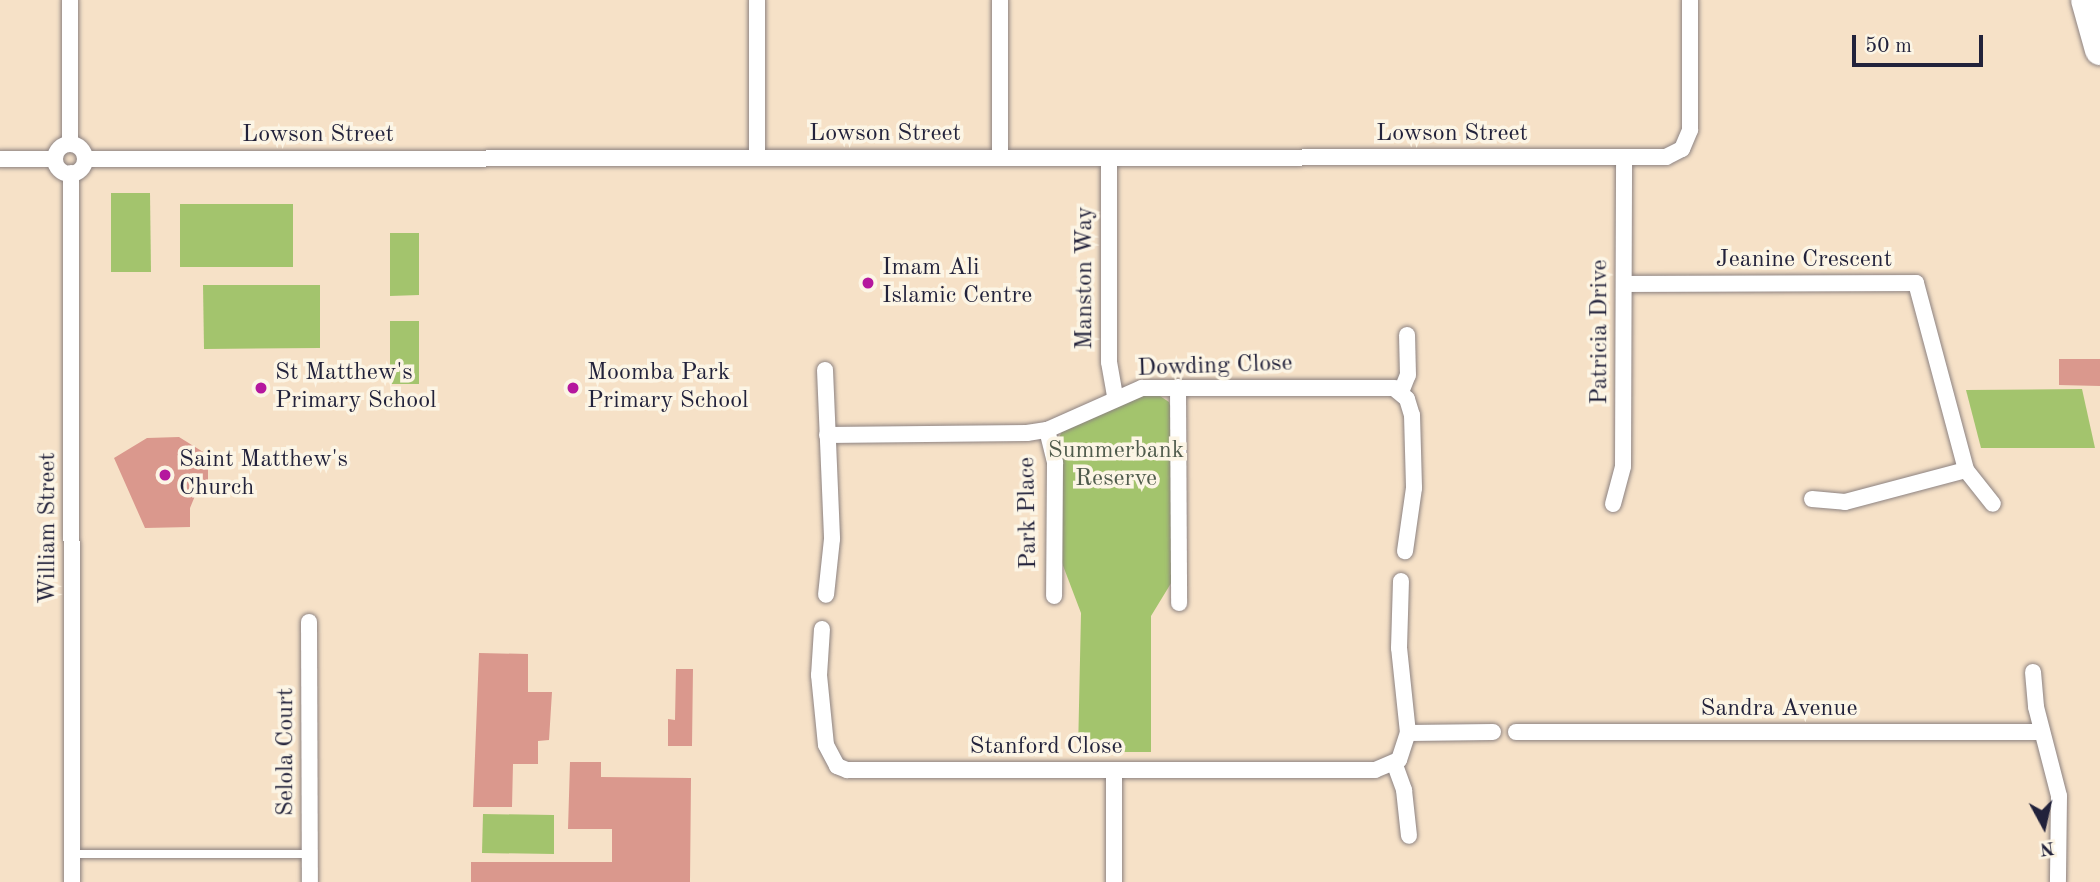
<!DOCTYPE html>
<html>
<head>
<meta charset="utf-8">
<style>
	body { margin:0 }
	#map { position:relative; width:2100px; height:882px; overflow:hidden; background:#f6e1c7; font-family:"Old Standard TT",serif }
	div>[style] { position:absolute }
	.green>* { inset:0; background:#a3c46d }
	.building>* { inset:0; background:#da988d }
	.roads { filter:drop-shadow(0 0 2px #8c8281) drop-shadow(0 0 2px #8c8281) }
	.lane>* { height:8px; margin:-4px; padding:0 4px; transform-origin:4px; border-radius:4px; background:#fff }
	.street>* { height:16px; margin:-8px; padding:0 8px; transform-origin:8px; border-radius:8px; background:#fff }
	.street>.ring { margin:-8px; padding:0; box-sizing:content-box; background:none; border:16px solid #fff; border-radius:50% }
	.highway>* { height:30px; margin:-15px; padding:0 15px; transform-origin:15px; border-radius:15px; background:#fff }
	.dots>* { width:19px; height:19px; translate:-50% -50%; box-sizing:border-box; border:4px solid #fcf5e5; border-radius:50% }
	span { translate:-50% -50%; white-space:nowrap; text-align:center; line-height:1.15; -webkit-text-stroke:7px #fcf5e5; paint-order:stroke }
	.street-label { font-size:24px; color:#22223b }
	.poi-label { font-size:24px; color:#22223b }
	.left { translate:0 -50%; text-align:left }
	.park-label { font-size:24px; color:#4f5b4c }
	.north { position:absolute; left:2009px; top:791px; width:70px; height:70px; -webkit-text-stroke:5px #fcf5e5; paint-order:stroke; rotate:172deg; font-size:19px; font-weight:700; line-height:28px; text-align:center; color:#22223b }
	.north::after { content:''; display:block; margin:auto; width:24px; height:32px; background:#22223b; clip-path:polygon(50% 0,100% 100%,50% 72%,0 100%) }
	.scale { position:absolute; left:1852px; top:35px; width:131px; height:32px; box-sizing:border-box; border:4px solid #22223b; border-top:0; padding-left:9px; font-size:21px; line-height:24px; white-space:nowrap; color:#22223b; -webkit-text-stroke:5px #fcf5e5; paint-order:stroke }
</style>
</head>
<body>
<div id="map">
	<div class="green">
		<i style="clip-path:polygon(111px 193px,150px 193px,151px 272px,111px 272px)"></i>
		<i style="clip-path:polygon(180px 204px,293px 204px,293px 267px,180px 267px)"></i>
		<i style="clip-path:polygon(390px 233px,419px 233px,419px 295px,390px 296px)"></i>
		<i style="clip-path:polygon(203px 285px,320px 285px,320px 348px,204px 349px)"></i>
		<i style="clip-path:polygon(390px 321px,419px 321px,419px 384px,390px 384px)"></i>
		<i style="clip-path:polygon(2082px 389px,2095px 448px,1981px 448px,1966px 390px)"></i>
		<i style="clip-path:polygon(1139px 395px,1160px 396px,1169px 402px,1172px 411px,1173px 580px,1151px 616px,1151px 752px,1078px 752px,1081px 613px,1062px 563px,1056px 444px,1063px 429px)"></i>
		<i style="clip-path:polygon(483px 814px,554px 815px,554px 854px,482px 853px)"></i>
	</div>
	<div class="building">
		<i style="clip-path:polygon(2059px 359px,2100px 359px,2100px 386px,2059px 385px)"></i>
		<i style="clip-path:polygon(179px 437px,208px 455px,208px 491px,197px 491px,190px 508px,190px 527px,145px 528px,114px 458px,147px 438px)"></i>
		<i style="clip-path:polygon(479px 653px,528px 654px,528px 692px,552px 692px,549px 740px,538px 741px,538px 764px,513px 764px,512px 807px,473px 807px)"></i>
		<i style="clip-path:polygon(676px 669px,693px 669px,692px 746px,668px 746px,668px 719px,675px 720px)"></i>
		<i style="clip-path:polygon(570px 762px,601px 762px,601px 777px,691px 778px,690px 882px,471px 882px,471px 862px,612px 862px,612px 829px,568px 829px)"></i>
	</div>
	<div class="roads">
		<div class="lane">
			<i style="left:72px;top:854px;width:238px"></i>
		</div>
		<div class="street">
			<i style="left:70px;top:0;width:144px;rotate:90deg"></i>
			<i style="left:757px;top:0;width:158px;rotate:90deg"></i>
			<i class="ring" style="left:55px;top:144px;width:14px;height:14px"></i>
			<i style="left:1000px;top:158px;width:158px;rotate:-90deg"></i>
			<i style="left:1109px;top:158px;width:204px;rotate:90deg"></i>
			<i style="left:1109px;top:362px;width:36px;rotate:80deg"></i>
			<i style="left:0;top:159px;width:55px"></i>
			<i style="left:85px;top:159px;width:1581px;rotate:-0.07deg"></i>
			<i style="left:1666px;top:157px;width:18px;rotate:-27deg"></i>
			<i style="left:1682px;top:149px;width:21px;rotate:-67deg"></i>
			<i style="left:1690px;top:130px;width:130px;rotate:-90deg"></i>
			<i style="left:71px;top:173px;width:709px;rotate:89.92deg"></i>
			<i style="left:1624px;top:284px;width:292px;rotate:-0.2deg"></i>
			<i style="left:1916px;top:283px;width:194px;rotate:75deg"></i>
			<i style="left:1966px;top:470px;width:43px;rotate:51.5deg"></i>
			<i style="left:825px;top:370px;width:169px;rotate:87.6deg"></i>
			<i style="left:832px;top:539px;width:56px;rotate:96.1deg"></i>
			<i style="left:1178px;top:387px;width:216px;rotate:89.7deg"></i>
			<i style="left:1401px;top:392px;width:18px;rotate:-68deg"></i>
			<i style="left:1408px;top:375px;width:40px;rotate:-91.4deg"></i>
			<i style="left:1047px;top:430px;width:34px;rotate:76deg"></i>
			<i style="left:1055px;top:463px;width:133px;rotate:90.4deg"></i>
			<i style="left:827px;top:435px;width:200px;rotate:-0.6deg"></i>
			<i style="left:1027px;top:433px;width:20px;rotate:-9deg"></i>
			<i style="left:1047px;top:430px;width:104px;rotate:-23.9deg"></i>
			<i style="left:1142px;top:388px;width:252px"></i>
			<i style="left:1394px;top:388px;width:17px;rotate:40deg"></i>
			<i style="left:1407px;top:399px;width:17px;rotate:73deg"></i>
			<i style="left:1412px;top:415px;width:73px;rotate:88.4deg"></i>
			<i style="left:1414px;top:488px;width:64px;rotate:98.1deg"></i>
			<i style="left:1812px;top:499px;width:33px;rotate:5deg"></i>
			<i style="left:1845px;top:502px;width:125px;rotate:-14.8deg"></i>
			<i style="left:1613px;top:504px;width:39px;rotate:-75deg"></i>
			<i style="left:1623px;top:466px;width:308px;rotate:-89.8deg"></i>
			<i style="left:309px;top:622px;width:260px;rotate:89.8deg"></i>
			<i style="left:822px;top:629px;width:46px;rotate:93.7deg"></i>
			<i style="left:819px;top:675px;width:70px;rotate:84.3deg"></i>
			<i style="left:826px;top:745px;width:24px;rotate:62deg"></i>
			<i style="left:837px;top:766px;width:11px;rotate:22deg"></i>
			<i style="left:847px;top:770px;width:528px"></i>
			<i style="left:1375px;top:770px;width:26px;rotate:-23deg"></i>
			<i style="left:1399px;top:760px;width:28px;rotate:-72deg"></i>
			<i style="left:1408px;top:733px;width:85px;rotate:-96deg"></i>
			<i style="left:1399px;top:648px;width:67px;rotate:-88.3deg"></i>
			<i style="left:2033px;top:672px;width:35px;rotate:85deg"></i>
			<i style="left:2036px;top:707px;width:92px;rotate:75.5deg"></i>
			<i style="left:2059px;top:796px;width:86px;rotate:90.7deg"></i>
			<i style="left:1516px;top:732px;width:526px"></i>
			<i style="left:1408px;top:733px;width:85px;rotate:-0.7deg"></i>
			<i style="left:1395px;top:765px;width:27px;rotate:70deg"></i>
			<i style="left:1404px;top:790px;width:46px;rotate:83.8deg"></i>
			<i style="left:1114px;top:771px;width:111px;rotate:90deg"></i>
		</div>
		<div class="highway">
			<i style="left:2086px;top:0;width:52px;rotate:74.4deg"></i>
		</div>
	</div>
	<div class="dots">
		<i style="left:868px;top:283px;background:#b5179e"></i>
		<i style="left:261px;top:388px;background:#b5179e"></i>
		<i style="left:573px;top:388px;background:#b5179e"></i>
		<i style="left:165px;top:475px;background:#b5179e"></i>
	</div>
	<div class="street-label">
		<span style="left:885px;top:135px">Lowson Street</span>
		<span style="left:1452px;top:135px">Lowson Street</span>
		<span style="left:318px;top:136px">Lowson Street</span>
		<span style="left:1804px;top:261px">Jeanine Crescent</span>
		<span style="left:1086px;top:278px;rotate:-90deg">Manston Way</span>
		<span style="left:1601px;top:332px;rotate:-90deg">Patricia Drive</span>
		<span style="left:1215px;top:367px;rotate:-2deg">Dowding Close</span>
		<span style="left:1029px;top:513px;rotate:-91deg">Park Place</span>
		<span style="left:49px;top:528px;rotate:-90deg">William Street</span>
		<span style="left:1779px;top:710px">Sandra Avenue</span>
		<span style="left:1046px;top:748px">Stanford Close</span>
		<span style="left:287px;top:752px;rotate:-90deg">Selola Court</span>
	</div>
	<div class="poi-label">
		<span class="left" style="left:882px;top:283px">Imam Ali<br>Islamic Centre</span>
		<span class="left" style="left:275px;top:388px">St Matthew's<br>Primary School</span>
		<span class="left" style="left:587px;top:388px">Moomba Park<br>Primary School</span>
		<span class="left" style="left:179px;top:475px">Saint Matthew's<br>Church</span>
	</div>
	<div class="park-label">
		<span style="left:1116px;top:466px">Summerbank<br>Reserve</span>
	</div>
	<div class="north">N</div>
	<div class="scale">50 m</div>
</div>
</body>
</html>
